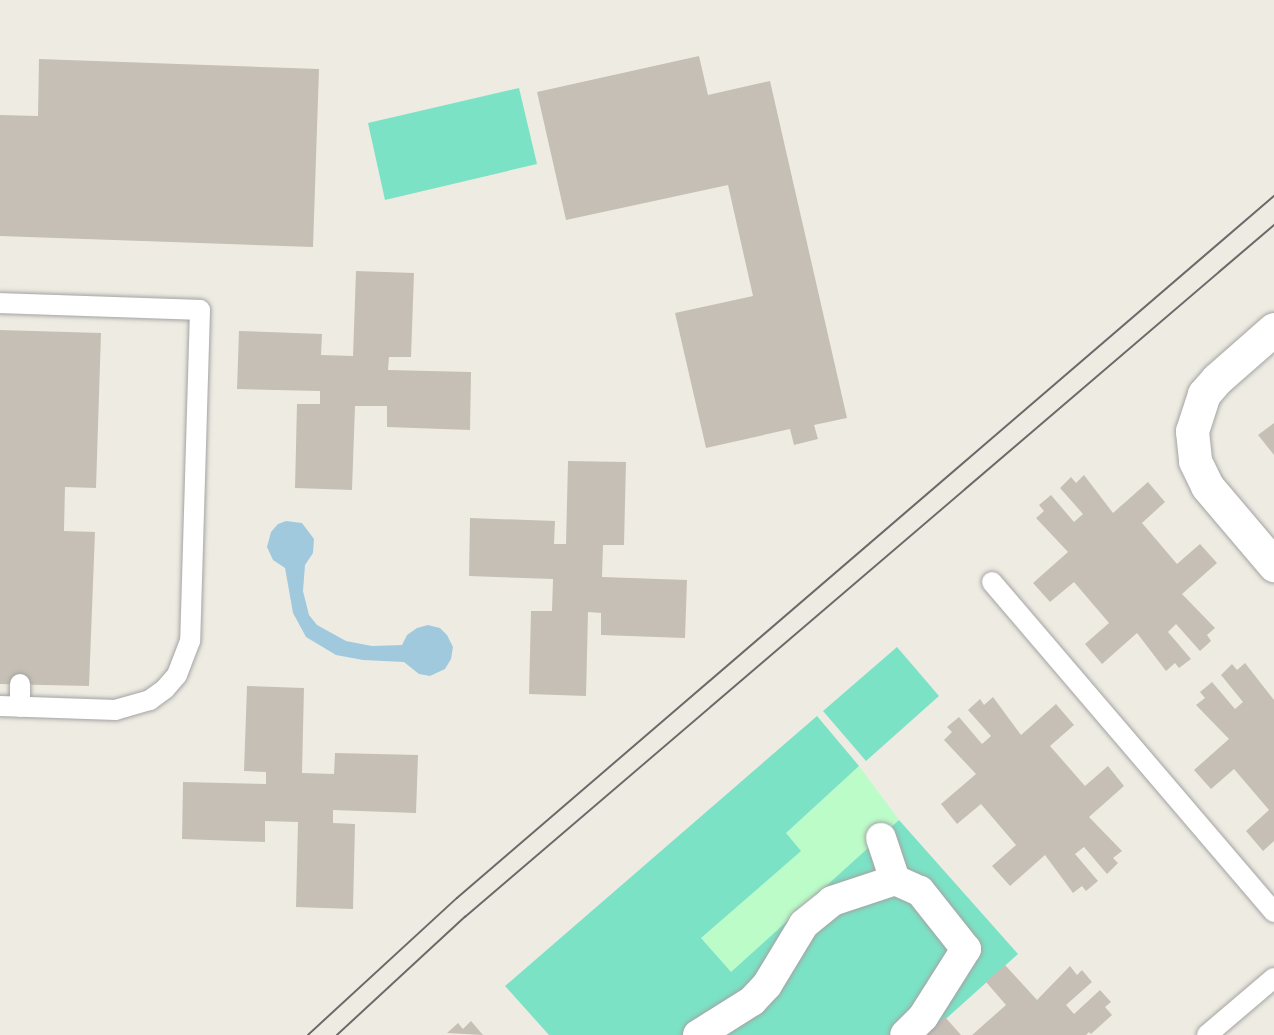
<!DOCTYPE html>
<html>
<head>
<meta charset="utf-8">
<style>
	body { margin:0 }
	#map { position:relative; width:1274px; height:1035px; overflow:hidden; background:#eeece2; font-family:Lato,sans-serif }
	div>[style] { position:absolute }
	.park>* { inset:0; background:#bbfcc8 }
	.pitch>* { inset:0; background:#7be2c6 }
	.water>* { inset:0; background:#a0c9de }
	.building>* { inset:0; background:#c6bfb5 }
	.roads { filter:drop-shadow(0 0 2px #a3a3a3) drop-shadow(0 0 2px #a3a3a3) }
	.service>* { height:20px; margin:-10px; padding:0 10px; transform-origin:10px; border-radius:10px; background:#fff }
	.pedestrian>* { height:30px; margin:-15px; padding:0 15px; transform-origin:15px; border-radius:15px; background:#fff }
	.minor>* { height:33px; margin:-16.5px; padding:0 16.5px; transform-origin:16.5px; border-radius:16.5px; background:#fff }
	.tram>* { height:1.5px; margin:-0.75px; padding:0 0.75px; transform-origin:0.75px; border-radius:0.75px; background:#6a6a6a }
	span { translate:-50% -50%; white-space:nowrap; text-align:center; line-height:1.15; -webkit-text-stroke:6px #fff; paint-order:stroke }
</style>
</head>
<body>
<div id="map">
	<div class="park">
		<i style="clip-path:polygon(859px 766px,899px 820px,731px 973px,701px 938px,800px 851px,786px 833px)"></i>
	</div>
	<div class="pitch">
		<i style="clip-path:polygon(519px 88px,537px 164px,385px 200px,368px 123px)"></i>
		<i style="clip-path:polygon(897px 647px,939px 696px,866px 761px,823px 711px)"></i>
		<i style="clip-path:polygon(817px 716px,859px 766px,786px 833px,801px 851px,701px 938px,731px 972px,899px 820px,1018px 954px,928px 1035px,549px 1035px,505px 986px)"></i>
	</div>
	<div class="water">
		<i style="clip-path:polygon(286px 521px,302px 523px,314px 539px,313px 553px,305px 565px,303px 591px,309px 615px,317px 625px,346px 641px,372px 646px,402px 645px,407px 635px,417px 628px,428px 625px,440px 628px,447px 635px,453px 647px,451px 659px,445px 669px,430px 676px,419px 674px,404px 662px,363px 660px,336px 655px,306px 637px,293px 613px,285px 568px,273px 560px,267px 547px,271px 532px,278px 524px)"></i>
	</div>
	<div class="building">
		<i style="clip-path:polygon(699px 56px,708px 95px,770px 81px,847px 418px,814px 425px,818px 439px,794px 445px,790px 429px,706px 448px,675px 313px,753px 296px,728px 185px,566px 220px,537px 92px)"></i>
		<i style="clip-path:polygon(39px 59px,319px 69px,313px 247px,0 236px,0 115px,38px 116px)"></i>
		<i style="clip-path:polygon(356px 271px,414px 273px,411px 357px,389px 357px,388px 370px,471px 372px,470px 430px,387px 427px,387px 406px,355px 406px,352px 490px,295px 488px,297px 404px,320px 404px,320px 391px,237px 389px,239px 331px,322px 334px,321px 355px,353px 356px)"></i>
		<i style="clip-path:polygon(0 330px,101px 333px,96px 488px,65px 487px,64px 531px,95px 532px,89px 686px,0 684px)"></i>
		<i style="clip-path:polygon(1274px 423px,1274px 455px,1258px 435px)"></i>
		<i style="clip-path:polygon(568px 461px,626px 462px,624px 545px,603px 545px,602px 577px,687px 580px,685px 638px,601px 635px,601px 613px,588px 612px,586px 696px,529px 694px,531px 611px,552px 611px,553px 579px,469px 576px,470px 518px,555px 521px,554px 544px,566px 544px)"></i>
		<i style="clip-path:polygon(1084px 475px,1113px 513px,1148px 482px,1165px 502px,1142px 523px,1177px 564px,1200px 544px,1217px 563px,1182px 594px,1215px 628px,1207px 635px,1211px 641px,1200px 651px,1176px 624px,1168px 632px,1191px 659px,1179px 668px,1175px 663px,1166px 671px,1137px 633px,1102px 664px,1085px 644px,1109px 623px,1074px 582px,1050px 602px,1033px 583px,1068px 552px,1036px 518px,1044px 511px,1039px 505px,1051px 495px,1074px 522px,1083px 514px,1060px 488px,1071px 477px,1076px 483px)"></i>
		<i style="clip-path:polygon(1245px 663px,1274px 700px,1274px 841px,1263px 851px,1246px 831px,1269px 810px,1234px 769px,1211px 789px,1194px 770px,1229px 739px,1196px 705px,1205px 698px,1200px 692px,1212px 682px,1235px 709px,1243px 702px,1221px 675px,1232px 664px,1237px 670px)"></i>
		<i style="clip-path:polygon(247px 686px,304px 688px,302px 773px,334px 774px,335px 753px,418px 755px,416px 813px,333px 810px,333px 823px,355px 824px,353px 909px,296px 907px,298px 822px,265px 821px,265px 842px,182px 839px,183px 782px,266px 784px,266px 772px,244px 771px)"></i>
		<i style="clip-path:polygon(993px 697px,1021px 735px,1056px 704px,1074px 725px,1050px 746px,1085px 786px,1108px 766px,1124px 786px,1089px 817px,1122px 851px,1113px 858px,1118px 863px,1107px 874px,1084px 847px,1075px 854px,1098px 881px,1086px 891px,1082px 886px,1073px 893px,1045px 855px,1010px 886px,992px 866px,1016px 845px,981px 804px,957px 824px,941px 804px,976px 774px,944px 740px,952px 732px,947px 727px,959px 717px,982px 744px,991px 736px,968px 710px,980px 699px,984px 705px)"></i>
		<i style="clip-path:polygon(1005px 965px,1037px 1000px,1070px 966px,1077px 975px,1082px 970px,1092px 982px,1066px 1005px,1074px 1014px,1100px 990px,1111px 1002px,1105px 1007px,1112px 1015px,1091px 1034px,1089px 1032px,1086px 1035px,972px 1035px,1006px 1005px,986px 982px)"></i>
		<i style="clip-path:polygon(945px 1017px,961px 1035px,925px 1035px)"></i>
		<i style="clip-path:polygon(471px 1021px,483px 1035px,447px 1033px,458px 1023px,463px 1029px)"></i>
	</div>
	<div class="roads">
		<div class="service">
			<i style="left:0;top:303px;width:200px;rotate:2deg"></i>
			<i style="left:200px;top:310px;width:331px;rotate:91.7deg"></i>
			<i style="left:190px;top:641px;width:36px;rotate:111deg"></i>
			<i style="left:177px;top:675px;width:18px;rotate:131deg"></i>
			<i style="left:165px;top:689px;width:19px;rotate:144deg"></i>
			<i style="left:150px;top:700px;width:35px;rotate:164deg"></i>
			<i style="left:116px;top:710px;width:116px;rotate:-178deg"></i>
			<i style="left:992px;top:582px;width:434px;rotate:49.5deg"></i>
			<i style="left:20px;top:707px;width:23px;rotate:-90deg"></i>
			<i style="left:1207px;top:1035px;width:88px;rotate:-40.4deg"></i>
		</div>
		<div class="pedestrian">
			<i style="left:881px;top:838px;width:44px;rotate:71.6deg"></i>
			<i style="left:698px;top:1035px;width:64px;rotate:-32.2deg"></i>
			<i style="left:752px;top:1001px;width:22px;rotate:-47deg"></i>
			<i style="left:767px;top:985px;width:71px;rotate:-58.8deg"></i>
			<i style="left:804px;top:924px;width:36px;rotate:-39deg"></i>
			<i style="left:832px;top:901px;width:66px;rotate:-18.4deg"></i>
			<i style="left:895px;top:880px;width:27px;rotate:24deg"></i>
			<i style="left:920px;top:891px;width:74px;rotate:51.6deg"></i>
			<i style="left:966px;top:949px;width:80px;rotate:122.3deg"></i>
			<i style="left:923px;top:1017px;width:25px;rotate:135deg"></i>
		</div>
		<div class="minor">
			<i style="left:1274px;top:329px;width:76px;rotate:138.7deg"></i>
			<i style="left:1217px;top:379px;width:20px;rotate:131deg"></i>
			<i style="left:1204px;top:394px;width:39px;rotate:108deg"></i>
			<i style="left:1192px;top:431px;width:30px;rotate:84deg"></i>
			<i style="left:1195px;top:461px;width:28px;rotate:64deg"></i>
			<i style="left:1207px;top:486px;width:104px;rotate:49.7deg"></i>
		</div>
	</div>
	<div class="tram">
		<i style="left:308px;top:1035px;width:202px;rotate:-42.6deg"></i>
		<i style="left:457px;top:898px;width:1077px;rotate:-40.67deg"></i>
		<i style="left:337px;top:1035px;width:174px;rotate:-42.7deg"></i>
		<i style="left:465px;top:917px;width:1065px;rotate:-40.54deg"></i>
	</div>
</div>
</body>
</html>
